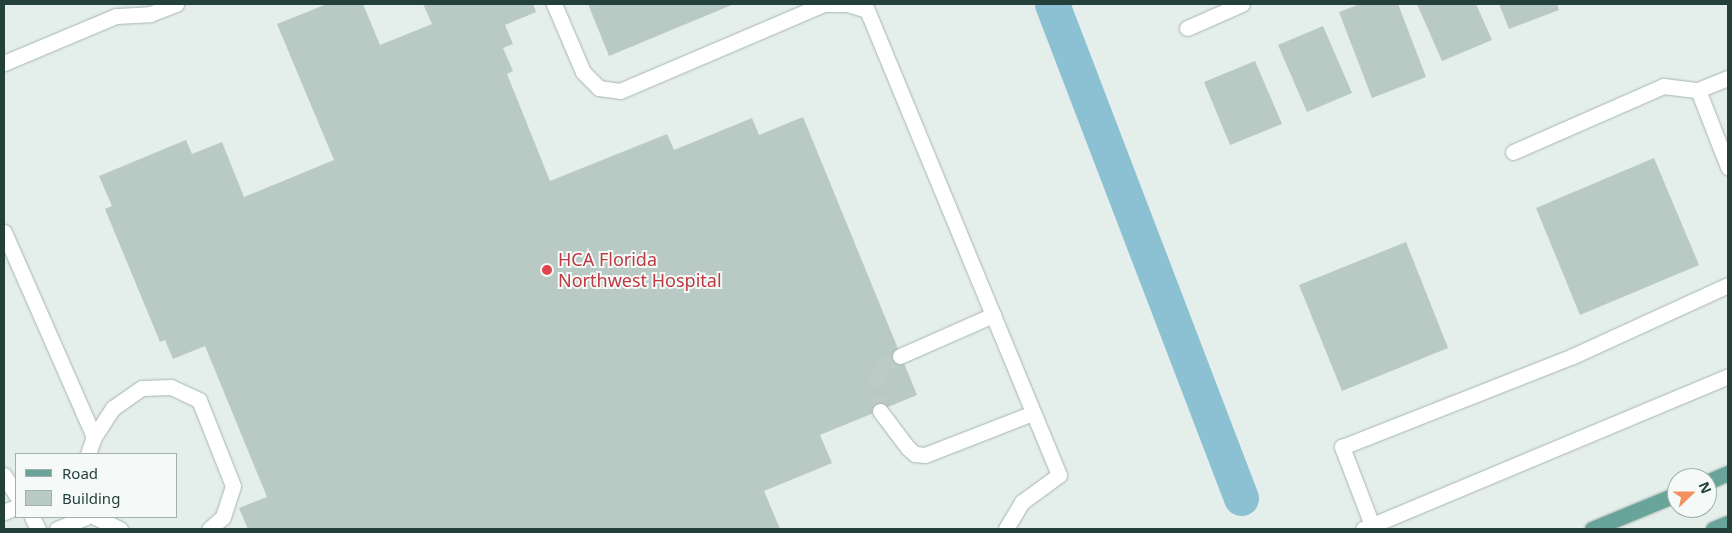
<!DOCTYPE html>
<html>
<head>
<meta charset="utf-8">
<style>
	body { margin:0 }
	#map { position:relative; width:1732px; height:533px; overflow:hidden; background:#e4eeea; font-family:"Noto Sans",sans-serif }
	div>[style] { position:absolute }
	.canal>* { height:35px; margin:-17.5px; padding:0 17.5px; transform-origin:17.5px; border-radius:17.5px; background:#8cc1d3 }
	.building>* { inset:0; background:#b9c9c4 }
	.minor-tunnel>* { height:15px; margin-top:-7.5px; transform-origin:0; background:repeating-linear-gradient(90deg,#bdcbc7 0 15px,transparent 0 23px) }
	.roads { filter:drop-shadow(0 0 1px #a6b6b2) drop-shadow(0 0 1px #a6b6b2) }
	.minor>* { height:15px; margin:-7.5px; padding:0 7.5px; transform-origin:7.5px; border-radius:7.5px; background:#fff }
	.major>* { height:15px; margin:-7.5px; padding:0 7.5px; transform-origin:7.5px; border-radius:7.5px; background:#68a49a }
	.dots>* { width:14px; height:14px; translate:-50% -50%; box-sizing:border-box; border:2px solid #f5faf8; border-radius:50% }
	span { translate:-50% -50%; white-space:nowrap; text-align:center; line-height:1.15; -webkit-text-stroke:4px #f5faf8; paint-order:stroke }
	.health-label { font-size:18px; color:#be3a42 }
	.left { translate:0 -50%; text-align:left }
	.frame { position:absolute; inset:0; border:5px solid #23403b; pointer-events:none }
	.legend { position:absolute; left:15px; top:453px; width:162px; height:65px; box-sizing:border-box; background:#f5faf8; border:1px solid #a1b0ac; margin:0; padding:6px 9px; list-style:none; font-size:15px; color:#23403b }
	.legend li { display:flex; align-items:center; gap:10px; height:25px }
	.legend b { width:25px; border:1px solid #a1b0ac }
	.north { position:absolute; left:1667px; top:468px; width:50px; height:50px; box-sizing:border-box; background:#f5faf8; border:1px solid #a1b0ac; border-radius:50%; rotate:68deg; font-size:14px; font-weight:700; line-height:20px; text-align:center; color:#23403b }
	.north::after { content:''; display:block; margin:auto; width:18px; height:22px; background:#f3915d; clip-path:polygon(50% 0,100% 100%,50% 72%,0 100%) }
</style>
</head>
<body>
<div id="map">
	<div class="canal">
		<i style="left:1052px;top:4px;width:529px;rotate:69.06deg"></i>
	</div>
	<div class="building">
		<i style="clip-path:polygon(327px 4px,363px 4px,380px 45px,432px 24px,423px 4px,533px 4px,536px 12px,505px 25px,513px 44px,503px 48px,513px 71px,507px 74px,550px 181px,667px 134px,674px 150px,752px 118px,759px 135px,803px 117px,917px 395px,820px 435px,832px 463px,764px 491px,780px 529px,248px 529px,239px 508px,267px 497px,205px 346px,173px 359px,165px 340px,160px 342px,105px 209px,112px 206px,99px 176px,186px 140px,192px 154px,222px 142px,244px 197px,334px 160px,277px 24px)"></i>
		<i style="clip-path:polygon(588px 4px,734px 4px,609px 56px)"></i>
		<i style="clip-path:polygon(1360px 4px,1398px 4px,1426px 77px,1372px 98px,1339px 12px)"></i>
		<i style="clip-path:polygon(1417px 4px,1476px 4px,1492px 40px,1442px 61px)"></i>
		<i style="clip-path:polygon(1499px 4px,1557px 4px,1559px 10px,1509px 29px)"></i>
		<i style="clip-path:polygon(1323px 26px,1352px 93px,1307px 112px,1278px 45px)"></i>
		<i style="clip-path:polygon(1255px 61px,1282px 124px,1230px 145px,1204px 82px)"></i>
		<i style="clip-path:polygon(1654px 158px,1699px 265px,1580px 315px,1536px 208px)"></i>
		<i style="clip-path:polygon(1406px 242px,1448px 348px,1342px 391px,1299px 285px)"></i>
	</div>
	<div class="minor-tunnel">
		<i style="left:880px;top:411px;width:25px;rotate:-99deg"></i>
		<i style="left:876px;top:386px;width:14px;rotate:-73deg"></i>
		<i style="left:880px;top:373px;width:9px;rotate:-58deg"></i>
		<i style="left:885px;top:365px;width:17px;rotate:-31deg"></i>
	</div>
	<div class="roads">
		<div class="minor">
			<i style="left:554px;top:4px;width:74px;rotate:66.9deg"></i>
			<i style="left:583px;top:72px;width:23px;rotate:45deg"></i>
			<i style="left:599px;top:88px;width:21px;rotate:8deg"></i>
			<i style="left:620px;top:91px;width:222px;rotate:-23.1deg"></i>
			<i style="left:824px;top:4px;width:24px"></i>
			<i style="left:848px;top:4px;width:20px;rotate:18deg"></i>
			<i style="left:867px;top:10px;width:503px;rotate:67.56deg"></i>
			<i style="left:1059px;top:475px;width:46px;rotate:143.9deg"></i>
			<i style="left:1022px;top:502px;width:31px;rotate:121deg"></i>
			<i style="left:1187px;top:28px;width:60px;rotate:-23.6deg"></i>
			<i style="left:4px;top:63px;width:121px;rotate:-22.8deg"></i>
			<i style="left:116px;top:16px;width:34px;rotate:-3deg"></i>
			<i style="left:150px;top:14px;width:28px;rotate:-21deg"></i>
			<i style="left:1698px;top:90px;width:83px;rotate:68.7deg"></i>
			<i style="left:1513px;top:152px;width:164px;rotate:-23.7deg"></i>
			<i style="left:1663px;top:86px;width:35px;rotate:7deg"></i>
			<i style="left:1698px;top:90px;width:32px;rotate:-22deg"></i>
			<i style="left:4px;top:232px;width:224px;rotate:66.3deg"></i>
			<i style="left:900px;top:356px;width:102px;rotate:-23.8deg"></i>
			<i style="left:880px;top:411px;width:46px;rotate:52.9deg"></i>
			<i style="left:908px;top:448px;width:9px;rotate:41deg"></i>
			<i style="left:915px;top:454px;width:10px;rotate:6deg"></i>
			<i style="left:925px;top:455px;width:116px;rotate:-21.3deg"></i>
			<i style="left:88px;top:454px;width:18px;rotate:-71deg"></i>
			<i style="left:94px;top:437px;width:35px;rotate:-57deg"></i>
			<i style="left:113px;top:408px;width:35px;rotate:-35deg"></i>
			<i style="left:142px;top:388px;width:29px;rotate:-2deg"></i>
			<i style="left:171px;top:387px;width:31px;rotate:25deg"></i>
			<i style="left:199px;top:400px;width:92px;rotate:68.4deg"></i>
			<i style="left:233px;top:486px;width:33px;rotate:108deg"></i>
			<i style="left:223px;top:517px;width:18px;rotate:139deg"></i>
			<i style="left:4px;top:475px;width:23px;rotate:59deg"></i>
			<i style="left:4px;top:512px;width:13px;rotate:-23deg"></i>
			<i style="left:32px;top:517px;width:13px;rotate:63deg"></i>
			<i style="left:95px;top:517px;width:28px;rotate:26deg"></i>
			<i style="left:1372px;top:525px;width:84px;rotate:-111deg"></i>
			<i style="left:1342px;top:447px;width:248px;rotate:-21.5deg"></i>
			<i style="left:1573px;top:356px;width:170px;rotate:-24.6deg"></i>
			<i style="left:57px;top:529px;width:31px;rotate:-22deg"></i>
			<i style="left:1363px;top:529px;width:396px;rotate:-22.7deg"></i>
		</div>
		<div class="major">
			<i style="left:1707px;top:482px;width:23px;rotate:-23deg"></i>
			<i style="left:1592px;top:529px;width:92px;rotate:-22.4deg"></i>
			<i style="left:1713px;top:529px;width:16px;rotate:-22deg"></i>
		</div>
	</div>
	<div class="dots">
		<i style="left:547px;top:270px;background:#e0444e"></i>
	</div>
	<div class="health-label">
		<span class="left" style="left:558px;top:270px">HCA Florida<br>Northwest Hospital</span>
	</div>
	<div class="frame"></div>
	<ul class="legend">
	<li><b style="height:6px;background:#68a49a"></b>Road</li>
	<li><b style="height:14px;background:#b9c9c4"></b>Building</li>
	</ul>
	<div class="north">N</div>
</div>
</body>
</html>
